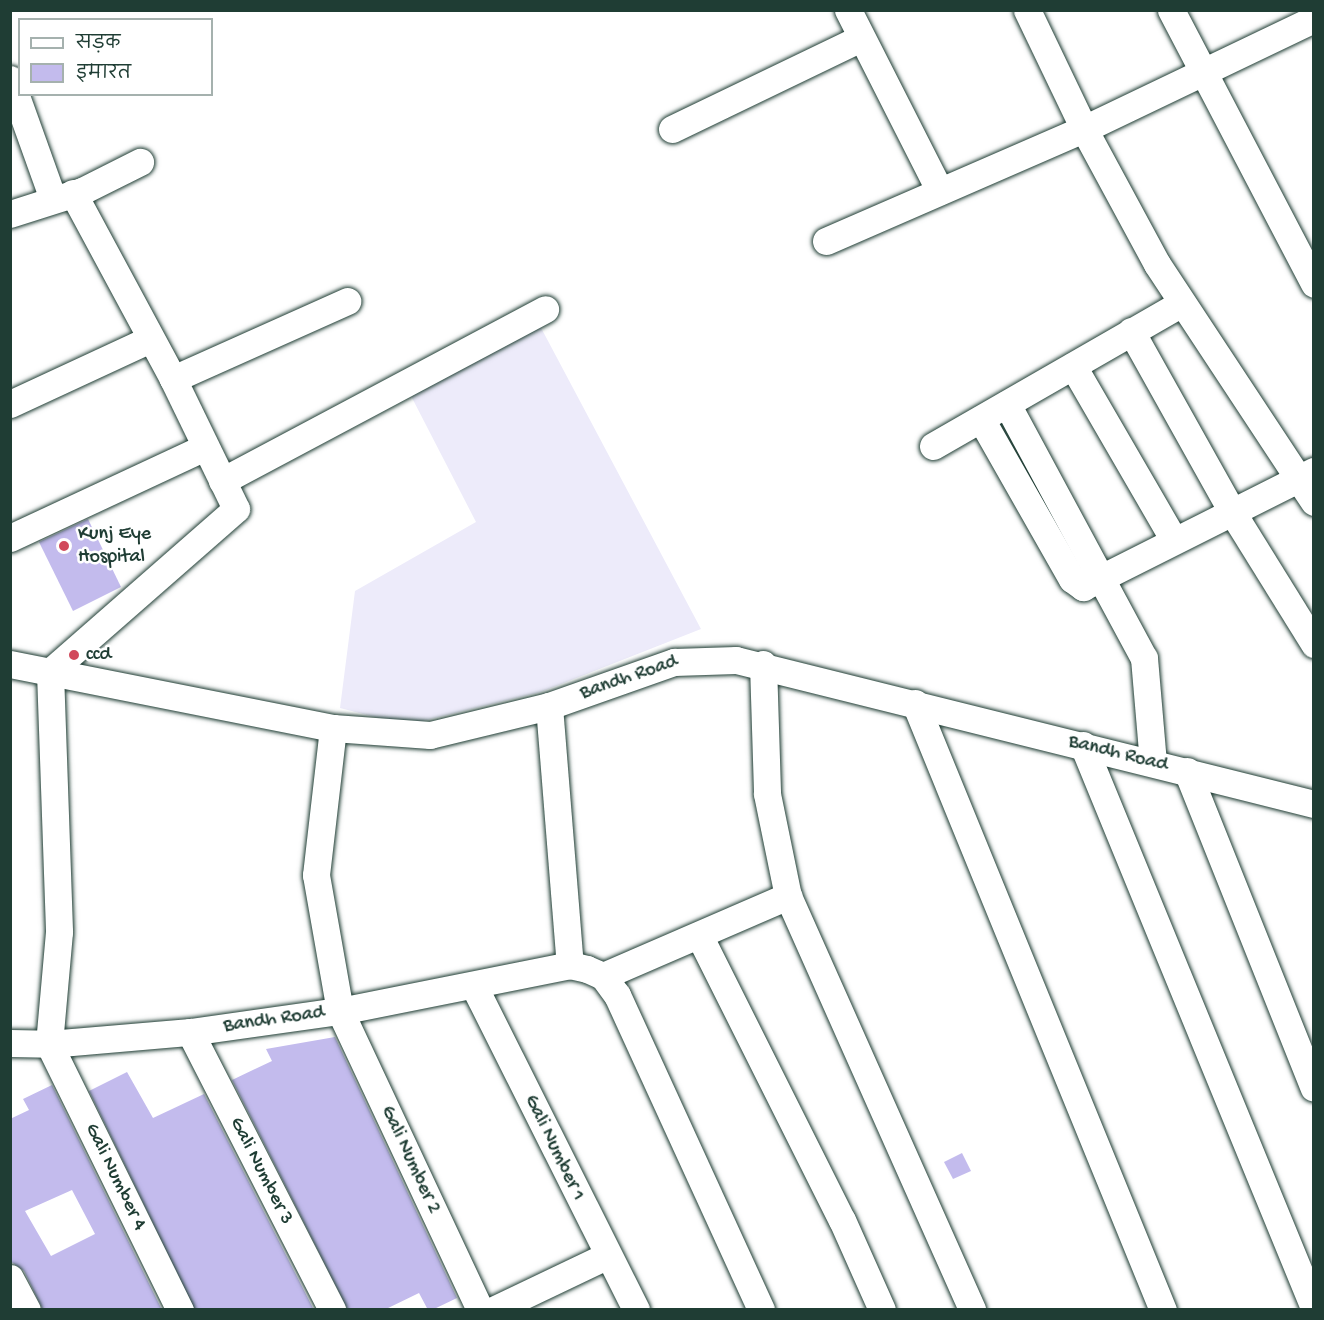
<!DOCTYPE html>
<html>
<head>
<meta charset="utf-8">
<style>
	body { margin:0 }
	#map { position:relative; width:1324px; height:1320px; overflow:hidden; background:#fff; font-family:"Gochi Hand","Playpen Sans Deva",sans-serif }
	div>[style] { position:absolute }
	.built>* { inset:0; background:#edebfa }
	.building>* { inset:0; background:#c3bbed }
	.roads { filter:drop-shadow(0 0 2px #1f3d34) drop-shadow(0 0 2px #1f3d34) }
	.minor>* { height:27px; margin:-13.5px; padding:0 13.5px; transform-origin:13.5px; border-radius:13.5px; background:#fff }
	.dots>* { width:16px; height:16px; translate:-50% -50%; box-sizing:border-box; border:3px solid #fff; border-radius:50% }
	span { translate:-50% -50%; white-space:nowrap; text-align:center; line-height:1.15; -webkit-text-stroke:5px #fff; paint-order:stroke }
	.poi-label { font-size:20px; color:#1f3d34 }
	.left { translate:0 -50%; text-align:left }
	.street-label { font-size:20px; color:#1f3d34 }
	.frame { position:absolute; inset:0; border:12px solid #1f3d34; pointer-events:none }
	.legend { position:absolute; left:18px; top:18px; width:195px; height:78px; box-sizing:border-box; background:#fff; border:2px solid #a5b1ae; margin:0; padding:8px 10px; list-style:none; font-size:18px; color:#1f3d34 }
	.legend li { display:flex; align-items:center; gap:12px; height:30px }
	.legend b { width:30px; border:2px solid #a5b1ae }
</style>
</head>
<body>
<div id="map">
	<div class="built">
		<i style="clip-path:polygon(539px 324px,701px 629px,541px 692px,406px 725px,340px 708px,355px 591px,476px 522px,410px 394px)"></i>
	</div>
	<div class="building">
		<i style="clip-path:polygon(88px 519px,121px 587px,73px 611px,39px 542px)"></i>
		<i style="clip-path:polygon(335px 1037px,457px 1298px,432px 1310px,428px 1310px,419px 1293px,384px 1310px,348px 1310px,232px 1080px,272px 1061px,266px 1049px)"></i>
		<i style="clip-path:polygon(127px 1072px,153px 1118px,204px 1094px,314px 1310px,195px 1310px,89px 1091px)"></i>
		<i style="clip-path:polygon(evenodd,52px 1085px,162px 1310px,43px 1310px,24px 1271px,10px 1261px,10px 1119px,29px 1110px,23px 1099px,52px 1085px,72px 1190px,95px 1234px,51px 1256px,25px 1211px,72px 1190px)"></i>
		<i style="clip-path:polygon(962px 1153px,971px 1171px,953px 1179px,944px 1162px)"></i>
	</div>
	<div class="roads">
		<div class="minor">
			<i style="left:848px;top:10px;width:203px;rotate:63.1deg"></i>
			<i style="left:1027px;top:10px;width:132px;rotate:64.4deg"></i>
			<i style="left:1084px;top:129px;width:153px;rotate:61.6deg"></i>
			<i style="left:1157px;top:264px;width:285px;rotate:56.6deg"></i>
			<i style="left:1171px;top:10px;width:309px;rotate:62.4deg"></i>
			<i style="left:10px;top:79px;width:127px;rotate:70.3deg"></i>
			<i style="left:672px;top:129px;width:210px;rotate:-25.7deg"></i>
			<i style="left:73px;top:193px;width:211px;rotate:61.7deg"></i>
			<i style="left:173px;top:379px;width:144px;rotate:64.1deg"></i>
			<i style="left:236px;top:509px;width:247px;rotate:138.8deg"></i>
			<i style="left:50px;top:672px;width:260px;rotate:88deg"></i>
			<i style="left:59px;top:932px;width:112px;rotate:95.1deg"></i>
			<i style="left:49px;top:1044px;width:297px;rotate:63.8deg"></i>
			<i style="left:10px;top:214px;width:76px;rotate:-17.7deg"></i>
			<i style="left:82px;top:191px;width:65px;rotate:-26.6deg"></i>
			<i style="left:826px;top:241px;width:281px;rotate:-23.5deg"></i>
			<i style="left:1084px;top:129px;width:255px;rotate:-25.6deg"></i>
			<i style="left:1131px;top:331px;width:205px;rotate:60.8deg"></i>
			<i style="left:1231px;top:510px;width:158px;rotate:58.2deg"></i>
			<i style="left:1073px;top:366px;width:201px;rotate:59.9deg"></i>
			<i style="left:173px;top:379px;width:191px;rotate:-24.1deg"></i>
			<i style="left:10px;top:404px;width:154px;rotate:-24.9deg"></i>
			<i style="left:1007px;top:404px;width:289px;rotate:61.7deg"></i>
			<i style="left:1144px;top:658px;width:104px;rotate:85.1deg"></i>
			<i style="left:981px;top:419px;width:184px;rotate:60.4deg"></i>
			<i style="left:1072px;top:579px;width:14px;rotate:36deg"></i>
			<i style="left:1083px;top:587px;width:258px;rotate:-26.7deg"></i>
			<i style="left:933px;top:446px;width:287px;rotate:-29.9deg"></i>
			<i style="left:222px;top:481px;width:366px;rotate:-28deg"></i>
			<i style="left:10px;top:538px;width:215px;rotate:-25deg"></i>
			<i style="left:10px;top:664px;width:329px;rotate:11.2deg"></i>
			<i style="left:333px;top:728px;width:97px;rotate:4.1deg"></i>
			<i style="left:430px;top:735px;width:122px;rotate:-13.7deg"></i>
			<i style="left:549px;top:706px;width:133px;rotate:-19.4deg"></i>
			<i style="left:674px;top:662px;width:62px;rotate:-1.8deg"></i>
			<i style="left:736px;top:660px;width:596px;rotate:13.99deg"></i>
			<i style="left:763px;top:664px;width:130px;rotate:88.2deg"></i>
			<i style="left:767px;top:794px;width:104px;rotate:78.4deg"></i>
			<i style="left:788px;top:896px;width:453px;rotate:66deg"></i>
			<i style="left:915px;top:703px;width:656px;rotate:67.78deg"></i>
			<i style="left:549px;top:706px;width:260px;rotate:85.4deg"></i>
			<i style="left:333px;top:728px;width:148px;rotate:96.6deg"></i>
			<i style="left:316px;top:875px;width:138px;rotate:80deg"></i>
			<i style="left:340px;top:1011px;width:330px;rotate:64.9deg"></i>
			<i style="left:1083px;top:745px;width:609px;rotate:67.69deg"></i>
			<i style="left:1187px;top:771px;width:341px;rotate:68.2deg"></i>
			<i style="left:699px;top:935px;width:319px;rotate:63.4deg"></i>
			<i style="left:842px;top:1220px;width:98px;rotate:66deg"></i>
			<i style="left:603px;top:976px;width:202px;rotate:-23.4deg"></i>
			<i style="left:474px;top:986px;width:362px;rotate:63.4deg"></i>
			<i style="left:190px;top:1032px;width:312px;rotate:62.9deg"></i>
			<i style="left:10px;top:1043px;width:39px;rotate:1deg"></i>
			<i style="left:49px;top:1044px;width:142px;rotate:-4.9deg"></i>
			<i style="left:190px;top:1032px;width:151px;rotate:-8deg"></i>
			<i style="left:340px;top:1011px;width:235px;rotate:-11.3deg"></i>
			<i style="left:570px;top:965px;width:17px;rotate:13deg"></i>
			<i style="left:587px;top:969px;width:17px;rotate:24deg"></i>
			<i style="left:603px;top:976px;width:24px;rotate:54deg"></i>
			<i style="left:617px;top:995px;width:346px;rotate:65.4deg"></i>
			<i style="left:10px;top:1278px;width:36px;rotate:62deg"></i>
			<i style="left:493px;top:1310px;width:125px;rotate:-25.5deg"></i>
		</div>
	</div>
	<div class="dots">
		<i style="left:64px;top:546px;background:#d1495b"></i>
		<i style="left:74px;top:655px;background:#d1495b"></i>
	</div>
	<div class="poi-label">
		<span class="left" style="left:78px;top:546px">Kunj Eye<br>Hospital</span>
		<span class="left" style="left:86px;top:655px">ccd</span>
	</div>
	<div class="street-label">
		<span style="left:629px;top:678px;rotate:-19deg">Bandh Road</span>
		<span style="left:1118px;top:754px;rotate:14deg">Bandh Road</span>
		<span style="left:274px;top:1020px;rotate:-8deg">Bandh Road</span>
		<span style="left:554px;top:1148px;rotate:64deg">Gali Number 1</span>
		<span style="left:410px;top:1160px;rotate:65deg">Gali Number 2</span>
		<span style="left:261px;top:1171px;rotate:63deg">Gali Number 3</span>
		<span style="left:115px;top:1177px;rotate:64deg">Gali Number 4</span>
	</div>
	<div class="frame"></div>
	<ul class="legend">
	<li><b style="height:8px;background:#fff"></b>सड़क</li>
	<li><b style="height:16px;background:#c3bbed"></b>इमारत</li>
	</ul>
</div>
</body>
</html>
